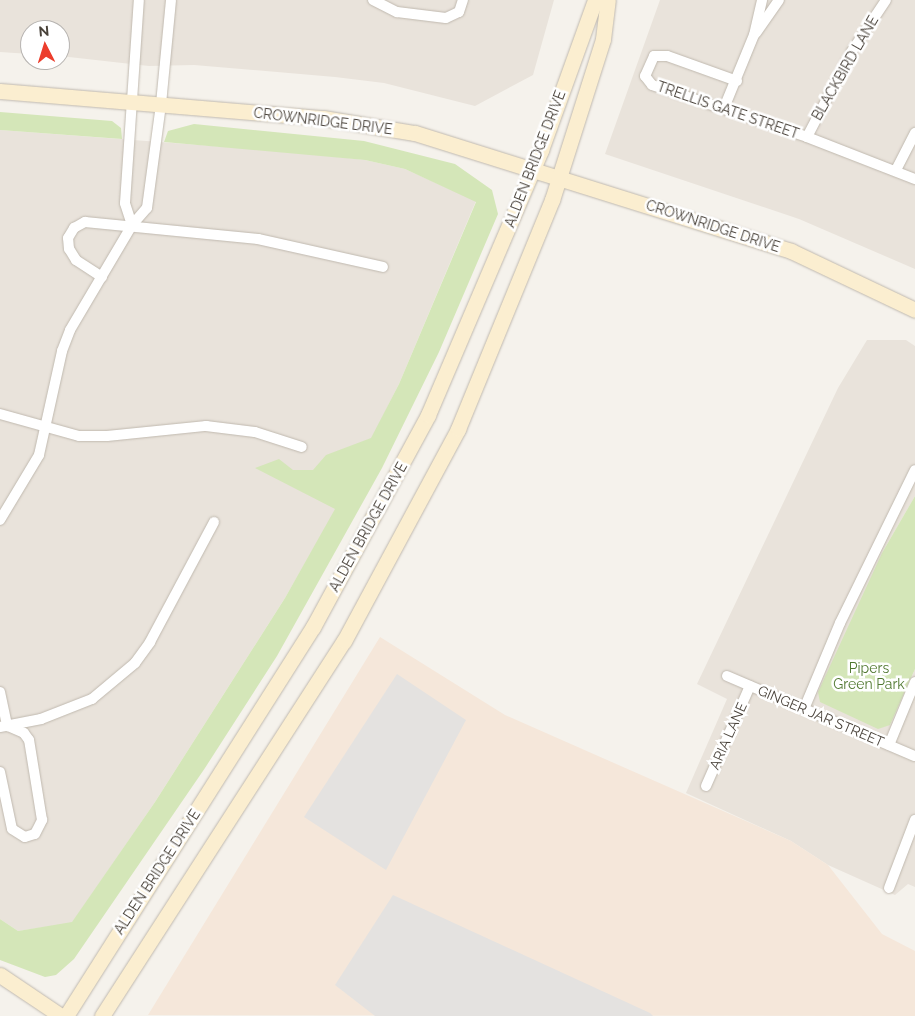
<!DOCTYPE html>
<html>
<head>
<meta charset="utf-8">
<style>
	body { margin:0 }
	#map { position:relative; width:915px; height:1016px; overflow:hidden; background:#f5f2ec; font-family:Raleway,sans-serif }
	div>[style] { position:absolute }
	.residential>* { inset:0; background:#e9e3db }
	.commercial>* { inset:0; background:#f5e7da }
	.green>* { inset:0; background:#d4e6b8 }
	.parking>* { inset:0; background:#e4e2e0 }
	.roads { filter:drop-shadow(0 0 1px #c0b9af) drop-shadow(0 0 1px #c0b9af) }
	.street>* { height:10px; margin:-5px; padding:0 5px; transform-origin:5px; border-radius:5px; background:#fff }
	.secondary>* { height:15px; margin:-7.5px; padding:0 7.5px; transform-origin:7.5px; border-radius:7.5px; background:#fbeed0 }
	span { translate:-50% -50%; white-space:nowrap; text-align:center; line-height:1.15; -webkit-text-stroke:5px #fff; paint-order:stroke }
	.street-label { font-size:14px; color:#49423a }
	.park-label { font-size:14px; color:#507830 }
	.north { position:absolute; left:20px; top:20px; width:50px; height:50px; box-sizing:border-box; background:#fff; border:1px solid #b6b3b0; border-radius:50%; rotate:355deg; font-size:14px; font-weight:700; line-height:20px; text-align:center; color:#49423a }
	.north::after { content:''; display:block; margin:auto; width:18px; height:22px; background:#ec3d2c; clip-path:polygon(50% 0,100% 100%,50% 72%,0 100%) }
</style>
</head>
<body>
<div id="map">
	<div class="residential">
		<i style="clip-path:polygon(0 0,554px 0,533px 75px,475px 106px,384px 83px,335px 77px,194px 65px,149px 66px,60px 56px,60px 30px,30px 30px,30px 54px,0 52px)"></i>
		<i style="clip-path:polygon(660px 0,915px 0,915px 269px,799px 219px,605px 154px)"></i>
		<i style="clip-path:polygon(0 130px,294px 152px,365px 160px,405px 169px,476px 201px,399px 384px,336px 509px,285px 598px,155px 802px,72px 923px,18px 931px,0 919px)"></i>
		<i style="clip-path:polygon(867px 340px,906px 340px,915px 346px,915px 496px,882px 553px,890px 725px,915px 669px,915px 887px,908px 884px,895px 895px,828px 865px,791px 841px,686px 793px,727px 699px,697px 684px,838px 388px)"></i>
	</div>
	<div class="commercial">
		<i style="clip-path:polygon(380px 637px,505px 715px,791px 841px,828px 865px,882px 934px,915px 951px,915px 1016px,148px 1015px)"></i>
	</div>
	<div class="green">
		<i style="clip-path:polygon(0 112px,112px 121px,121px 128px,122px 139px,0 130px)"></i>
		<i style="clip-path:polygon(194px 124px,364px 141px,455px 164px,492px 190px,498px 214px,439px 352px,382px 468px,277px 656px,205px 768px,74px 959px,56px 975px,45px 977px,0 960px,0 919px,18px 931px,72px 922px,155px 802px,285px 598px,335px 509px,255px 468px,279px 459px,293px 470px,313px 470px,326px 455px,371px 438px,399px 384px,476px 202px,405px 169px,365px 160px,164px 142px,168px 131px)"></i>
		<i style="clip-path:polygon(915px 496px,915px 669px,890px 725px,878px 729px,820px 702px,818px 692px,882px 553px)"></i>
	</div>
	<div class="parking">
		<i style="clip-path:polygon(397px 674px,466px 720px,386px 870px,304px 817px)"></i>
		<i style="clip-path:polygon(393px 895px,650px 1013px,653px 1016px,375px 1016px,335px 985px)"></i>
	</div>
	<div class="roads">
		<div class="street">
			<i style="left:373px;top:0;width:27px;rotate:27deg"></i>
			<i style="left:397px;top:12px;width:49px;rotate:7deg"></i>
			<i style="left:446px;top:18px;width:14px;rotate:-25deg"></i>
			<i style="left:459px;top:12px;width:13px;rotate:-72deg"></i>
			<i style="left:756px;top:33px;width:40px;rotate:-55.1deg"></i>
			<i style="left:737px;top:81px;width:74px;rotate:-160.3deg"></i>
			<i style="left:667px;top:56px;width:13px;rotate:180deg"></i>
			<i style="left:654px;top:56px;width:22px;rotate:114deg"></i>
			<i style="left:645px;top:76px;width:11px;rotate:52deg"></i>
			<i style="left:652px;top:85px;width:163px;rotate:18.5deg"></i>
			<i style="left:807px;top:137px;width:116px;rotate:21.3deg"></i>
			<i style="left:724px;top:108px;width:79px;rotate:-67.7deg"></i>
			<i style="left:754px;top:35px;width:36px;rotate:-77deg"></i>
			<i style="left:807px;top:137px;width:97px;rotate:-62.4deg"></i>
			<i style="left:852px;top:51px;width:61px;rotate:-56.3deg"></i>
			<i style="left:896px;top:170px;width:42px;rotate:-62.8deg"></i>
			<i style="left:132px;top:225px;width:23px;rotate:-108deg"></i>
			<i style="left:125px;top:203px;width:203px;rotate:-86.1deg"></i>
			<i style="left:102px;top:277px;width:31px;rotate:-147deg"></i>
			<i style="left:76px;top:260px;width:13px;rotate:-122deg"></i>
			<i style="left:69px;top:249px;width:11px;rotate:-95deg"></i>
			<i style="left:68px;top:238px;width:12px;rotate:-59deg"></i>
			<i style="left:74px;top:228px;width:13px;rotate:-29deg"></i>
			<i style="left:85px;top:222px;width:174px;rotate:5.6deg"></i>
			<i style="left:258px;top:239px;width:128px;rotate:12.6deg"></i>
			<i style="left:0;top:414px;width:82px;rotate:15.6deg"></i>
			<i style="left:79px;top:436px;width:28px"></i>
			<i style="left:107px;top:436px;width:100px;rotate:-5.8deg"></i>
			<i style="left:206px;top:426px;width:49px;rotate:7deg"></i>
			<i style="left:255px;top:432px;width:49px;rotate:17.7deg"></i>
			<i style="left:0;top:520px;width:76px;rotate:-59deg"></i>
			<i style="left:39px;top:455px;width:107px;rotate:-77.5deg"></i>
			<i style="left:62px;top:351px;width:22px;rotate:-69deg"></i>
			<i style="left:70px;top:330px;width:122px;rotate:-59.4deg"></i>
			<i style="left:132px;top:225px;width:23px;rotate:-49deg"></i>
			<i style="left:147px;top:208px;width:105px;rotate:-82.3deg"></i>
			<i style="left:161px;top:104px;width:104px;rotate:-84.5deg"></i>
			<i style="left:727px;top:676px;width:204px;rotate:23.1deg"></i>
			<i style="left:0;top:692px;width:35px;rotate:78deg"></i>
			<i style="left:804px;top:709px;width:93px;rotate:-67.3deg"></i>
			<i style="left:840px;top:623px;width:170px;rotate:-63.9deg"></i>
			<i style="left:0;top:727px;width:42px;rotate:-11deg"></i>
			<i style="left:41px;top:719px;width:55px;rotate:-21.4deg"></i>
			<i style="left:92px;top:699px;width:56px;rotate:-39.9deg"></i>
			<i style="left:135px;top:663px;width:26px;rotate:-54deg"></i>
			<i style="left:150px;top:642px;width:136px;rotate:-61.9deg"></i>
			<i style="left:889px;top:745px;width:68px;rotate:-67.6deg"></i>
			<i style="left:0;top:772px;width:58px;rotate:78.1deg"></i>
			<i style="left:12px;top:829px;width:15px;rotate:32deg"></i>
			<i style="left:25px;top:837px;width:10px;rotate:-17deg"></i>
			<i style="left:35px;top:834px;width:16px;rotate:-63deg"></i>
			<i style="left:42px;top:820px;width:81px;rotate:-99.2deg"></i>
			<i style="left:29px;top:740px;width:9px;rotate:-126deg"></i>
			<i style="left:24px;top:733px;width:17px;rotate:-156deg"></i>
			<i style="left:706px;top:786px;width:109px;rotate:-66.3deg"></i>
			<i style="left:889px;top:888px;width:73px;rotate:-69.1deg"></i>
		</div>
		<div class="secondary">
			<i style="left:0;top:91px;width:324px;rotate:4.8deg"></i>
			<i style="left:323px;top:118px;width:93px;rotate:9.3deg"></i>
			<i style="left:415px;top:133px;width:394px;rotate:17.4deg"></i>
			<i style="left:791px;top:251px;width:137px;rotate:25.4deg"></i>
			<i style="left:0;top:975px;width:73px;rotate:33.9deg"></i>
			<i style="left:66px;top:1016px;width:461px;rotate:-57.6deg"></i>
			<i style="left:313px;top:627px;width:241px;rotate:-61.5deg"></i>
			<i style="left:428px;top:415px;width:288px;rotate:-66.9deg"></i>
			<i style="left:541px;top:150px;width:159px;rotate:-70.2deg"></i>
			<i style="left:102px;top:1016px;width:446px;rotate:-57.2deg"></i>
			<i style="left:344px;top:641px;width:241px;rotate:-61.7deg"></i>
			<i style="left:458px;top:429px;width:248px;rotate:-67.7deg"></i>
			<i style="left:552px;top:200px;width:169px;rotate:-72.4deg"></i>
			<i style="left:603px;top:39px;width:39px;rotate:-83deg"></i>
		</div>
	</div>
	<div class="street-label">
		<span style="left:845px;top:68px;rotate:-60deg">BLACKBIRD LANE</span>
		<span style="left:728px;top:110px;rotate:19deg">TRELLIS GATE STREET</span>
		<span style="left:323px;top:121px;rotate:7deg">CROWNRIDGE DRIVE</span>
		<span style="left:535px;top:159px;rotate:-69deg">ALDEN BRIDGE DRIVE</span>
		<span style="left:713px;top:226px;rotate:18deg">CROWNRIDGE DRIVE</span>
		<span style="left:368px;top:527px;rotate:-61deg">ALDEN BRIDGE DRIVE</span>
		<span style="left:821px;top:716px;rotate:23deg">GINGER JAR STREET</span>
		<span style="left:728px;top:736px;rotate:-66deg">ARIA LANE</span>
		<span style="left:157px;top:872px;rotate:-57deg">ALDEN BRIDGE DRIVE</span>
	</div>
	<div class="park-label">
		<span style="left:869px;top:676px">Pipers<br>Green Park</span>
	</div>
	<div class="north">N</div>
</div>
</body>
</html>
